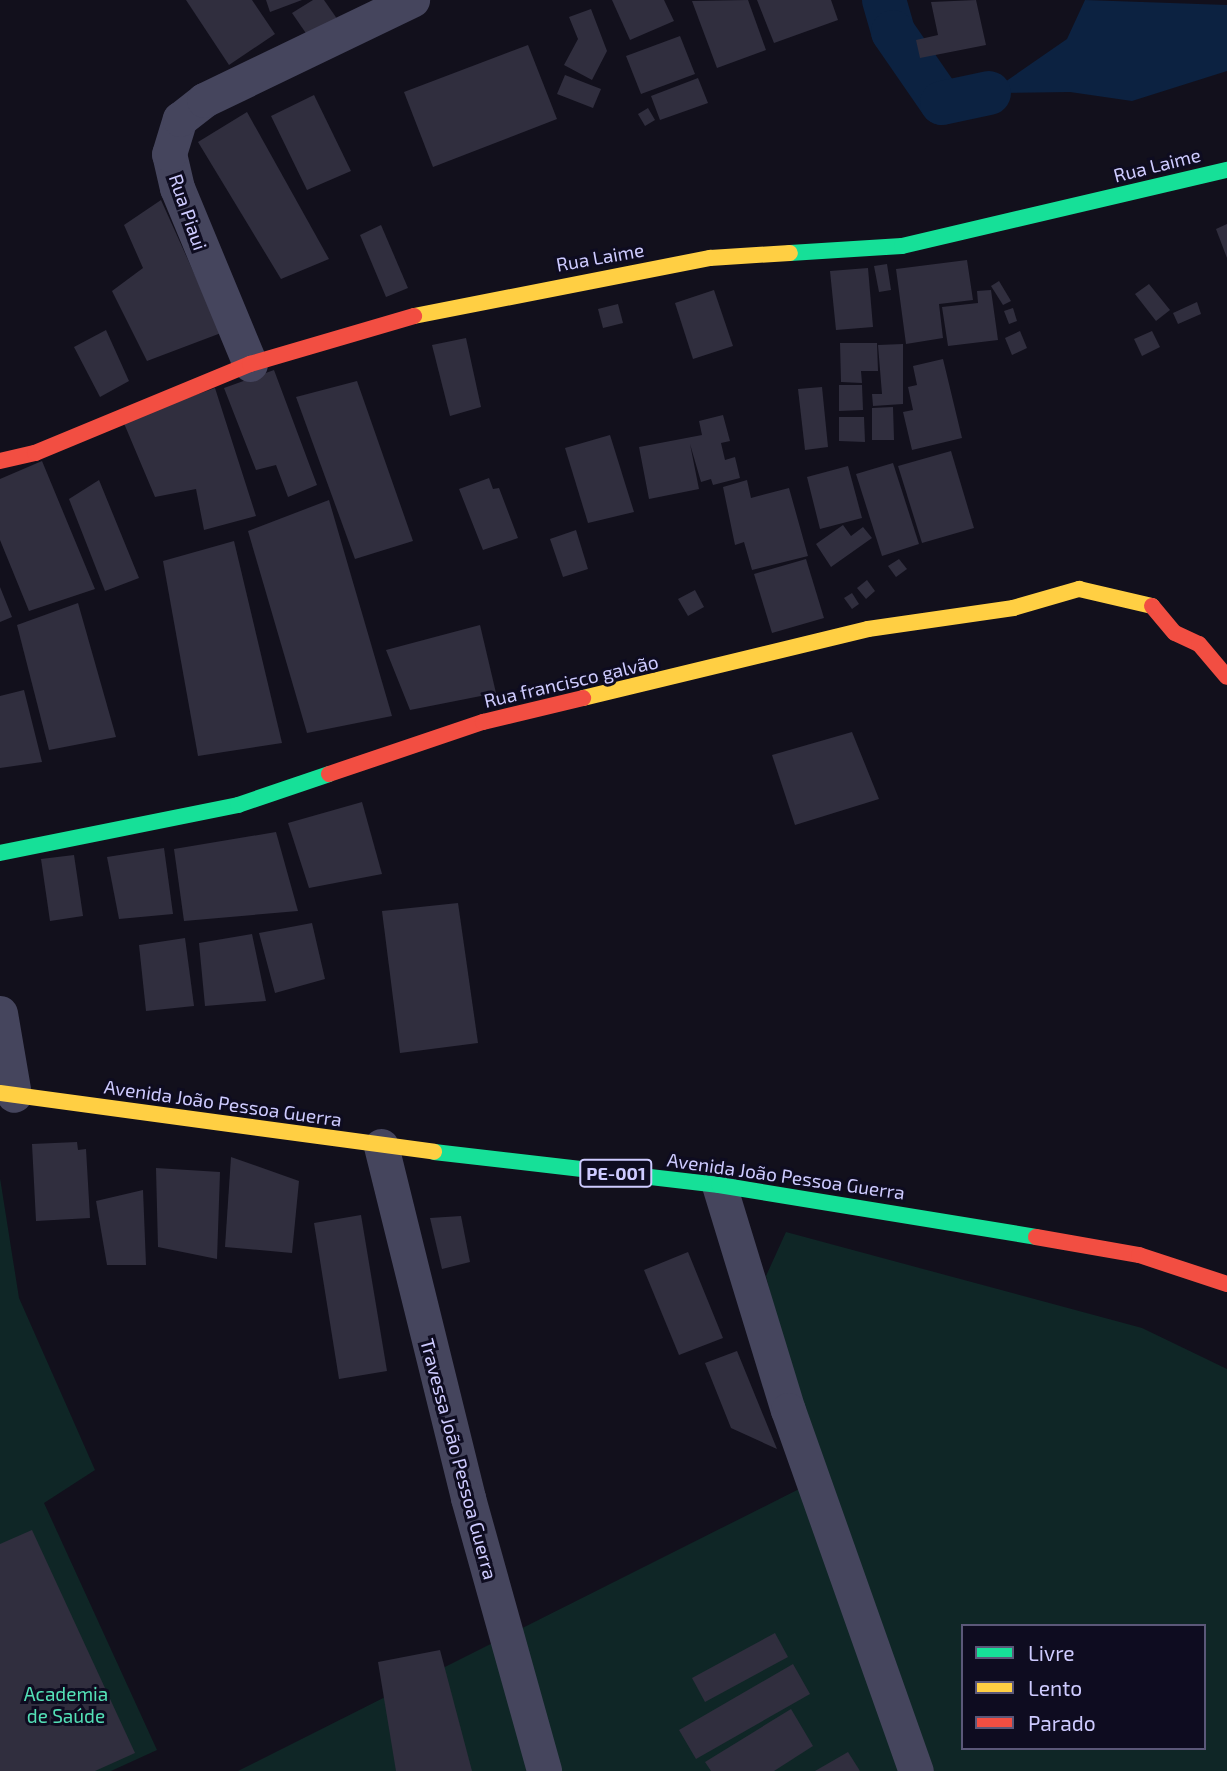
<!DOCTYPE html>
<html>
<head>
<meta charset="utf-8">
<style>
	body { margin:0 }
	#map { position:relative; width:1227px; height:1771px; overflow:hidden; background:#12101c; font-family:"Exo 2",sans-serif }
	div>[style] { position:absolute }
	.green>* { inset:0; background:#0f2626 }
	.water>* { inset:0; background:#0c2241 }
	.canal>* { height:44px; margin:-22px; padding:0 22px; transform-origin:22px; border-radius:22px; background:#0c2241 }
	.building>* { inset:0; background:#302e3e }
	.street>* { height:35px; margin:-17.5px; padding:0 17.5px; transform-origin:17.5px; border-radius:17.5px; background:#45455d }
	.fast>* { height:16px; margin:-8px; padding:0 8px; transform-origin:8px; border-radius:8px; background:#16e098 }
	.slow>* { height:16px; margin:-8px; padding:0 8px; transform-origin:8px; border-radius:8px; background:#ffcf43 }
	.jam>* { height:16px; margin:-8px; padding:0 8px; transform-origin:8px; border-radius:8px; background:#f24e42 }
	span { translate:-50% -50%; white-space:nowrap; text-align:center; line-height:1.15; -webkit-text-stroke:6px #0e0c20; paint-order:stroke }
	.shield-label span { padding:2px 5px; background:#0e0c20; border:2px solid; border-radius:5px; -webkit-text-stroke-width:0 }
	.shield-label { font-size:18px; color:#cecbff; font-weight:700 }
	.street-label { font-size:19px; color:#cecbff }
	.park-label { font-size:19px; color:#54e1b7 }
	.legend { position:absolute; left:961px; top:1624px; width:245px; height:126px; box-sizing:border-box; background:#0e0c20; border:2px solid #5b5879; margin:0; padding:9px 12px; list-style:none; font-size:21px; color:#cecbff }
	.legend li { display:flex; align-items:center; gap:14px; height:35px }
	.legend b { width:35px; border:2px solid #5b5879 }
</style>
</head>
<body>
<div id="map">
	<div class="green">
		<i style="clip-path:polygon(0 1178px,19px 1298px,95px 1470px,44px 1503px,157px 1750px,111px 1771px,0 1771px)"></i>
		<i style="clip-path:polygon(evenodd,786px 1232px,1142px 1328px,1227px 1369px,1227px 1771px,238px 1771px,817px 1480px,766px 1276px,786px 1232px,963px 1626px,1204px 1626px,1204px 1748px,963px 1748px,963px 1626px)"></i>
	</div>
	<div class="water">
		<i style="clip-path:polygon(1085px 0,1227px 5px,1227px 71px,1132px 101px,1070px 92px,989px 93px,1067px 39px)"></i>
	</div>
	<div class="canal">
		<i style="left:884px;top:0;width:33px;rotate:74deg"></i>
		<i style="left:893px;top:32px;width:86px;rotate:55.4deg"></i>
		<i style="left:942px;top:103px;width:48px;rotate:-12deg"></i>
	</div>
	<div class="building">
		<i style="clip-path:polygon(186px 0,252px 0,275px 34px,229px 65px)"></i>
		<i style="clip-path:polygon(266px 0,302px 0,270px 12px)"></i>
		<i style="clip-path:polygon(313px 0,324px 0,340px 23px,312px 42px,292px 13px)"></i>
		<i style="clip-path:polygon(612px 0,664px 0,674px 21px,630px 40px)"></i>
		<i style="clip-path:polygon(748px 0,766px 50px,717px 68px,692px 1px)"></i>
		<i style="clip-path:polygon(757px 0,831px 0,838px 20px,774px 43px)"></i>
		<i style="clip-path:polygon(976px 0,986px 45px,920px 58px,916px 40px,938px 35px,931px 2px)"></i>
		<i style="clip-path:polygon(591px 9px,607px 51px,592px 80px,564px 65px,578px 39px,569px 17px)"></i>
		<i style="clip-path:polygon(680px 36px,695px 74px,641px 94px,626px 56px)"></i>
		<i style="clip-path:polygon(528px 45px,557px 119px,433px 167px,404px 92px)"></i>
		<i style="clip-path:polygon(565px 75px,601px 89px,593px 108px,557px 94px)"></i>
		<i style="clip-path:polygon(698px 78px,708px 103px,660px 120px,651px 96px)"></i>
		<i style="clip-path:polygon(314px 95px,351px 171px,307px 190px,271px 116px)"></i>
		<i style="clip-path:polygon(648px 108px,655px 120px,645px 126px,638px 114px)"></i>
		<i style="clip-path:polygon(247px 112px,329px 259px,281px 279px,198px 142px)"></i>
		<i style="clip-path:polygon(161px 200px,221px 333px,147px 361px,112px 291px,143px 268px,124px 225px)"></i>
		<i style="clip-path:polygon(1227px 224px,1227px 258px,1216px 229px)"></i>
		<i style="clip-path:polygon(381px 225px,408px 288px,386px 297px,360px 235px)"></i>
		<i style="clip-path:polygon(967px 260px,973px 300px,939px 304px,943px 338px,906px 344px,896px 269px)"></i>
		<i style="clip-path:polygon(887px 264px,891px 290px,879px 292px,874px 266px)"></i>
		<i style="clip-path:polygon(868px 268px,873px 327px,836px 330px,830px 271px)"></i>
		<i style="clip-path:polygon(999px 281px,1011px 301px,1003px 305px,991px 286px)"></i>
		<i style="clip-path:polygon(1149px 284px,1170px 310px,1156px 321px,1135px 294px)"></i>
		<i style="clip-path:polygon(714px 290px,733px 346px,693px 359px,675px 303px)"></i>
		<i style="clip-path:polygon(991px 290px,998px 340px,948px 346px,942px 307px,978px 303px,977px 291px)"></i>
		<i style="clip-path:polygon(1197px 302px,1201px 314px,1178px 324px,1173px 313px)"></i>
		<i style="clip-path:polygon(618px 304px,623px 323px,603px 328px,598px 309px)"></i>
		<i style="clip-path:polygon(1013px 308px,1017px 321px,1009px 324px,1004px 311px)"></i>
		<i style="clip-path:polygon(106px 330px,129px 381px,100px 397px,74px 347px)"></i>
		<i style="clip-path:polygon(1020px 331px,1027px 348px,1012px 355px,1005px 338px)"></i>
		<i style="clip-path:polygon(1152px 331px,1160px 347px,1142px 356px,1134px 339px)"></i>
		<i style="clip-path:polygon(466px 338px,481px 407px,450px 416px,432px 345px)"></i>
		<i style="clip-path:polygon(840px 343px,877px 343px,878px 371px,861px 371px,862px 383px,841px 382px)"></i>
		<i style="clip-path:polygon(903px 344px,903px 404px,873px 406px,872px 394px,882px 394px,878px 345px)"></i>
		<i style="clip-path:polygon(943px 359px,962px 438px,912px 450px,903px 412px,913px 410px,908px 387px,917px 385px,913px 366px)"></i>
		<i style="clip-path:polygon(274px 370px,317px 485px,288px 497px,276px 465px,256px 470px,224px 388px)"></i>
		<i style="clip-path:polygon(357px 381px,413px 541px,355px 559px,296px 397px)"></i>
		<i style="clip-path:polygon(839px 385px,862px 385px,863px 410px,839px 411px)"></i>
		<i style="clip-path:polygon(822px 387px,828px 447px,805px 450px,798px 389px)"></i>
		<i style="clip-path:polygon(215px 388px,256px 516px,204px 530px,196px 489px,155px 497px,123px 421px)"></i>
		<i style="clip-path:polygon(893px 407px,894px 440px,872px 440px,872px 408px)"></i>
		<i style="clip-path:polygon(723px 415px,730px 441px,721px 443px,725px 460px,735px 457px,740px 478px,713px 485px,711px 479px,701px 482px,690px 444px,699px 489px,649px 499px,639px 447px,702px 435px,699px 421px)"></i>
		<i style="clip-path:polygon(839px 417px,864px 417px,865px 442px,839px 441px)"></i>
		<i style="clip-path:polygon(610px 435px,634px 512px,588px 523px,565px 448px)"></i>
		<i style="clip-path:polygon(951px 451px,974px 528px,922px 543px,898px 466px)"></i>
		<i style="clip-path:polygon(42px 461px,95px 589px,29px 611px,0 540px,0 479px)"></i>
		<i style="clip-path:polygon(893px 463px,919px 544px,882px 556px,856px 474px)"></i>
		<i style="clip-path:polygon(848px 466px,862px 518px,820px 529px,807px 477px)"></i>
		<i style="clip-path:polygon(489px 478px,493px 489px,499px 488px,518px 538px,483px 550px,459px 489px)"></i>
		<i style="clip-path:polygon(99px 480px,139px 578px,105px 591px,69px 499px)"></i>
		<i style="clip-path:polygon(747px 480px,751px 498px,789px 488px,808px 556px,752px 570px,744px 542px,735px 545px,723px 487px)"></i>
		<i style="clip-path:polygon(329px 500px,392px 716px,307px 733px,248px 531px)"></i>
		<i style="clip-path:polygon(843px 525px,851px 536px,863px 527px,872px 538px,831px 567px,816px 544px)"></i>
		<i style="clip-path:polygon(576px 530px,588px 569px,563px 577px,550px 539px)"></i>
		<i style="clip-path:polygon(234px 541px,282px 743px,198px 756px,163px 561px)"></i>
		<i style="clip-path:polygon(806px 559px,824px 618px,772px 633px,754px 574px)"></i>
		<i style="clip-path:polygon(899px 559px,907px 569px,896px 577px,888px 566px)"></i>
		<i style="clip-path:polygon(867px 580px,875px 591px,866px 599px,857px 588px)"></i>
		<i style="clip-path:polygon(0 587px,12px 617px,0 622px)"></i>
		<i style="clip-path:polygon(695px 590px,704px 607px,688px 616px,678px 599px)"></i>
		<i style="clip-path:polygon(852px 593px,859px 604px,852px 609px,844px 598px)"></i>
		<i style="clip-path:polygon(78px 603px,116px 737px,49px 750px,17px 625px)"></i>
		<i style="clip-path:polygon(480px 625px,496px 693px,410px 710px,386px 650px)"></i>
		<i style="clip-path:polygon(24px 690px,42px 762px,0 768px,0 696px)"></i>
		<i style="clip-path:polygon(852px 732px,879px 799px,795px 825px,772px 755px)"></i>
		<i style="clip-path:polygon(362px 802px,382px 874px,309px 888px,288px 823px)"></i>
		<i style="clip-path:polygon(276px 832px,298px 911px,184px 921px,174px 849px)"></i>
		<i style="clip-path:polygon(164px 848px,173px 914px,119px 919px,107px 857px)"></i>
		<i style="clip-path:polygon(74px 855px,83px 916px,50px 921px,41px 859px)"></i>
		<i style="clip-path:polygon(458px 903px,478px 1043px,400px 1053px,382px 911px)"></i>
		<i style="clip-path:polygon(312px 923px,325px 979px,275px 993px,259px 933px)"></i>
		<i style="clip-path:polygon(252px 934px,266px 1001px,205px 1006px,199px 943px)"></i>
		<i style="clip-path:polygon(185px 938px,194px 1006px,146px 1011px,139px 945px)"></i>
		<i style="clip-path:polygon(77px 1142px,78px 1150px,86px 1149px,90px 1218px,36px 1221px,32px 1144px)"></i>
		<i style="clip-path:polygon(231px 1157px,299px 1181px,292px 1253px,225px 1247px)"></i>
		<i style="clip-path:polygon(156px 1168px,220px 1172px,217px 1259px,158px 1247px)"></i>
		<i style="clip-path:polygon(143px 1190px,146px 1265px,107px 1265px,96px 1201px)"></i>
		<i style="clip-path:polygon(361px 1215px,387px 1371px,339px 1379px,314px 1223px)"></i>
		<i style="clip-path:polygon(461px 1216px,470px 1262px,442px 1269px,430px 1218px)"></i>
		<i style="clip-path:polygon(688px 1252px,723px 1338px,679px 1355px,644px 1270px)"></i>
		<i style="clip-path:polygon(737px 1351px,777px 1449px,731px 1428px,705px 1363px)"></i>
		<i style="clip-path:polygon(32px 1530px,135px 1753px,95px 1771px,0 1771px,0 1544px)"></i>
		<i style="clip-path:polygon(775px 1633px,788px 1657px,705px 1702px,692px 1678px)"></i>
		<i style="clip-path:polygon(440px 1650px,472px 1771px,396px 1771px,378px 1662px)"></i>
		<i style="clip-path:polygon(793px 1664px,810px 1694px,696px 1759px,679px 1730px)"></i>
		<i style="clip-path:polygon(791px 1709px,813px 1746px,774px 1771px,711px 1771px,705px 1762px)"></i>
		<i style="clip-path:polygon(848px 1752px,860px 1771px,815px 1771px)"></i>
	</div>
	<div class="street">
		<i style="left:250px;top:364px;width:191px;rotate:-112.5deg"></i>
		<i style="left:177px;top:188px;width:35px;rotate:-103deg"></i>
		<i style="left:169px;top:154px;width:37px;rotate:-73deg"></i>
		<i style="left:180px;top:119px;width:31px;rotate:-38deg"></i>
		<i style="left:204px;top:100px;width:231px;rotate:-25.7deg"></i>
		<i style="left:0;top:1013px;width:83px;rotate:80.3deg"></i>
		<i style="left:381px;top:1146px;width:363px;rotate:76.1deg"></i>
		<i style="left:468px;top:1498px;width:283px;rotate:74.4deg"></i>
		<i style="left:719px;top:1185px;width:235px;rotate:73deg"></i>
		<i style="left:788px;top:1410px;width:383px;rotate:70.5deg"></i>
	</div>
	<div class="fast">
		<i style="left:790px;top:253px;width:112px;rotate:-3.6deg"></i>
		<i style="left:902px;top:246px;width:334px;rotate:-13.2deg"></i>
		<i style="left:0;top:853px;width:243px;rotate:-11.4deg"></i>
		<i style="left:238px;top:805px;width:96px;rotate:-18.8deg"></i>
		<i style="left:434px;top:1152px;width:287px;rotate:6.6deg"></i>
		<i style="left:719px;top:1185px;width:321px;rotate:9.3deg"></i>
	</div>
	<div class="slow">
		<i style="left:414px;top:316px;width:302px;rotate:-11.1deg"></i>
		<i style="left:710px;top:258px;width:80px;rotate:-3.6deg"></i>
		<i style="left:583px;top:698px;width:293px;rotate:-13.6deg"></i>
		<i style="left:868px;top:629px;width:147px;rotate:-8.2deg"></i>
		<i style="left:1013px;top:608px;width:69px;rotate:-16.1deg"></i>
		<i style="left:1079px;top:589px;width:75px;rotate:13.1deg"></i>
		<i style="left:0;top:1093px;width:438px;rotate:7.7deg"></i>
	</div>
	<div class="jam">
		<i style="left:0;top:461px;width:36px;rotate:-13deg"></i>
		<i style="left:35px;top:453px;width:233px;rotate:-22.5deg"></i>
		<i style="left:250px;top:364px;width:171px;rotate:-16.3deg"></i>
		<i style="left:1152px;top:606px;width:35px;rotate:50deg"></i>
		<i style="left:1175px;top:633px;width:26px;rotate:25deg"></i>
		<i style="left:1199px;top:644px;width:43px;rotate:49.7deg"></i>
		<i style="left:329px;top:774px;width:163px;rotate:-18.7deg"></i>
		<i style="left:483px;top:722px;width:103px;rotate:-13.5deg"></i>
		<i style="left:1036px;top:1237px;width:105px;rotate:9.9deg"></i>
		<i style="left:1139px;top:1255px;width:93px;rotate:18.2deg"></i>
	</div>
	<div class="shield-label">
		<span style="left:616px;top:1173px">PE-001</span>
	</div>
	<div class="street-label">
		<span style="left:1157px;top:165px;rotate:-14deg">Rua Laime</span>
		<span style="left:188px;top:212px;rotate:71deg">Rua Piaui</span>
		<span style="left:600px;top:257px;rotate:-10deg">Rua Laime</span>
		<span style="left:571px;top:681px;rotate:-13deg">Rua francisco galvão</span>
		<span style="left:223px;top:1103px;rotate:8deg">Avenida João Pessoa Guerra</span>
		<span style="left:786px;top:1176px;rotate:8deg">Avenida João Pessoa Guerra</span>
		<span style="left:459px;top:1459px;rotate:75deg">Travessa João Pessoa Guerra</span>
	</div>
	<div class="park-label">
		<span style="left:66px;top:1705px">Academia<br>de Saúde</span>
	</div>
	<ul class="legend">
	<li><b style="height:9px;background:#16e098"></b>Livre</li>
	<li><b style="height:9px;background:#ffcf43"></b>Lento</li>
	<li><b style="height:9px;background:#f24e42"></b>Parado</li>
	</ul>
</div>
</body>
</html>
